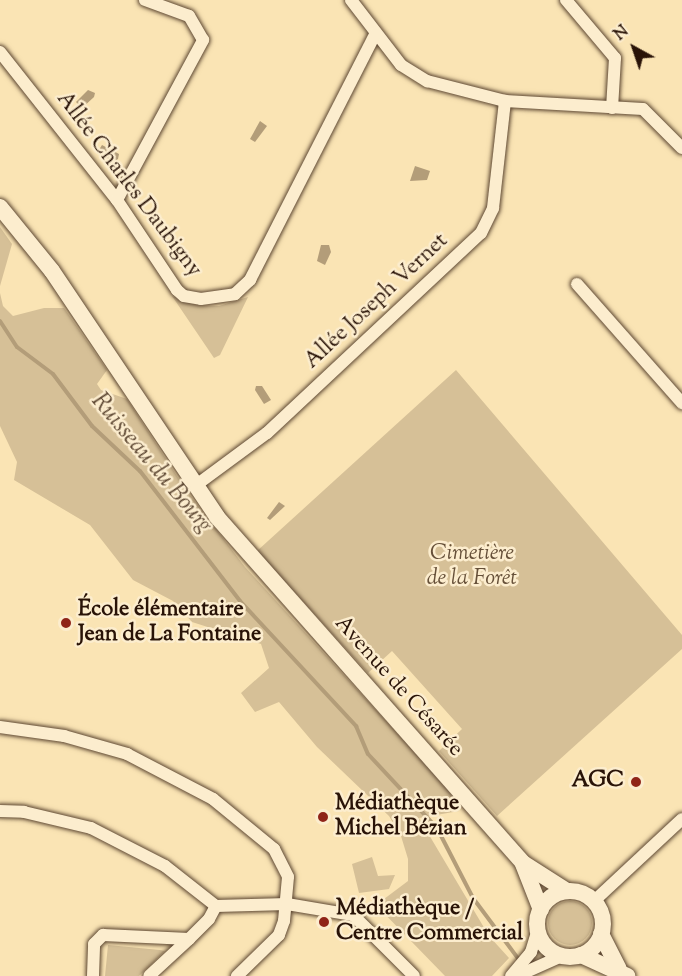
<!DOCTYPE html>
<html>
<head>
<meta charset="utf-8">
<style>
	body { margin:0 }
	#map { position:relative; width:682px; height:976px; overflow:hidden; background:#fae4b4; font-family:"Sorts Mill Goudy",serif }
	div>[style] { position:absolute }
	.green>* { inset:0; background:#d6c097 }
	.round { border-radius:50% }
	.water>* { inset:0; background:#b39d79 }
	.stream>* { height:4px; margin:-2px; padding:0 2px; transform-origin:2px; border-radius:2px; background:#b39d79 }
	.roads { filter:drop-shadow(0 0 2px #5d4732) drop-shadow(0 0 2px #5d4732) }
	.street>* { height:12px; margin:-6px; padding:0 6px; transform-origin:6px; border-radius:6px; background:#fcedce }
	.secondary>* { height:16px; margin:-8px; padding:0 8px; transform-origin:8px; border-radius:8px; background:#fcedce }
	.secondary>.ring { margin:-8px; padding:0; box-sizing:content-box; background:none; border:16px solid #fcedce; border-radius:50% }
	.dots>* { width:16px; height:16px; translate:-50% -50%; box-sizing:border-box; border:3px solid #fcedce; border-radius:50% }
	span { translate:-50% -50%; white-space:nowrap; text-align:center; line-height:1.15; -webkit-text-stroke:5px #fcedce; paint-order:stroke }
	.street-label { font-size:22px; color:#291307 }
	.park-label { font-size:22px; color:#665039; font-style:italic }
	.poi-label { font-size:22px; color:#291307; font-weight:700 }
	.left { translate:0 -50%; text-align:left }
	.right { translate:-100% -50%; text-align:right }
	.water-label { font-size:24px; color:#604a35; font-style:italic }
	.north { position:absolute; left:604px; top:18px; width:60px; height:60px; -webkit-text-stroke:4px #fcedce; paint-order:stroke; rotate:320deg; font-size:16px; font-weight:700; line-height:24px; text-align:center; color:#291307 }
	.north::after { content:''; display:block; margin:auto; width:21px; height:27px; background:#291307; clip-path:polygon(50% 0,100% 100%,50% 72%,0 100%) }
</style>
</head>
<body>
<div id="map">
	<div class="green">
		<i style="clip-path:polygon(0 227px,12px 244px,0 286px)"></i>
		<i style="clip-path:polygon(0 293px,3px 306px,13px 316px,44px 308px,64px 308px,107px 370px,97px 384px,101px 390px,127px 399px,186px 490px,245px 567px,448px 789px,459px 811px,419px 818px,489px 936px,509px 958px,492px 976px,445px 976px,376px 905px,408px 881px,408px 859px,401px 836px,389px 816px,317px 747px,279px 702px,255px 712px,241px 693px,269px 668px,261px 644px,192px 622px,173px 601px,133px 580px,90px 525px,14px 480px,17px 462px,0 426px)"></i>
		<i style="clip-path:polygon(172px 296px,196px 305px,219px 306px,248px 297px,220px 355px,214px 358px)"></i>
		<i style="clip-path:polygon(456px 370px,682px 635px,682px 649px,497px 816px,439px 751px,462px 729px,392px 651px,368px 673px,257px 551px)"></i>
		<i style="clip-path:polygon(372px 857px,378px 876px,395px 875px,389px 889px,359px 893px,352px 864px)"></i>
		<i class="round" style="left:548px;top:901px;width:44px;height:44px"></i>
		<i style="clip-path:polygon(108px 945px,160px 950px,165px 951px,139px 976px,105px 976px)"></i>
	</div>
	<div class="water">
		<i style="clip-path:polygon(88px 90px,95px 93px,94px 97px,82px 108px,76px 102px)"></i>
		<i style="clip-path:polygon(260px 121px,267px 126px,255px 142px,250px 139px)"></i>
		<i style="clip-path:polygon(102px 145px,119px 154px,118px 159px,114px 162px,97px 153px)"></i>
		<i style="clip-path:polygon(415px 166px,430px 171px,427px 180px,410px 181px)"></i>
		<i style="clip-path:polygon(321px 245px,329px 245px,331px 252px,325px 265px,317px 261px)"></i>
		<i style="clip-path:polygon(256px 386px,262px 386px,271px 400px,264px 404px,255px 390px)"></i>
		<i style="clip-path:polygon(279px 502px,285px 506px,270px 520px,267px 518px)"></i>
	</div>
	<div class="stream">
		<i style="left:0;top:321px;width:31px;rotate:57deg"></i>
		<i style="left:17px;top:347px;width:45px;rotate:36.9deg"></i>
		<i style="left:53px;top:374px;width:65px;rotate:53.1deg"></i>
		<i style="left:92px;top:426px;width:66px;rotate:43.2deg"></i>
		<i style="left:140px;top:471px;width:164px;rotate:52.4deg"></i>
		<i style="left:240px;top:601px;width:171px;rotate:47.1deg"></i>
		<i style="left:356px;top:726px;width:30px;rotate:67deg"></i>
		<i style="left:368px;top:754px;width:101px;rotate:47deg"></i>
		<i style="left:437px;top:828px;width:79px;rotate:62.8deg"></i>
		<i style="left:473px;top:898px;width:79px;rotate:53.3deg"></i>
	</div>
	<div class="roads">
		<div class="street">
			<i style="left:351px;top:0;width:82px;rotate:52.4deg"></i>
			<i style="left:401px;top:65px;width:31px;rotate:32deg"></i>
			<i style="left:427px;top:81px;width:81px;rotate:14.4deg"></i>
			<i style="left:505px;top:101px;width:138px;rotate:3.3deg"></i>
			<i style="left:643px;top:109px;width:55px;rotate:45deg"></i>
			<i style="left:566px;top:0;width:76px;rotate:49.8deg"></i>
			<i style="left:615px;top:58px;width:50px;rotate:93.4deg"></i>
			<i style="left:0;top:52px;width:189px;rotate:51.7deg"></i>
			<i style="left:117px;top:200px;width:108px;rotate:56.3deg"></i>
			<i style="left:177px;top:290px;width:9px;rotate:41deg"></i>
			<i style="left:184px;top:296px;width:17px;rotate:10deg"></i>
			<i style="left:201px;top:299px;width:34px;rotate:-8deg"></i>
			<i style="left:235px;top:294px;width:21px;rotate:-43deg"></i>
			<i style="left:250px;top:280px;width:277px;rotate:-63deg"></i>
			<i style="left:117px;top:200px;width:182px;rotate:-61.7deg"></i>
			<i style="left:203px;top:40px;width:28px;rotate:-120deg"></i>
			<i style="left:189px;top:16px;width:47px;rotate:-160deg"></i>
			<i style="left:577px;top:284px;width:159px;rotate:48.6deg"></i>
			<i style="left:195px;top:486px;width:89px;rotate:-36.4deg"></i>
			<i style="left:267px;top:433px;width:293px;rotate:-43.1deg"></i>
			<i style="left:481px;top:233px;width:28px;rotate:-64deg"></i>
			<i style="left:493px;top:208px;width:108px;rotate:-83.6deg"></i>
			<i style="left:0;top:727px;width:65px;rotate:8deg"></i>
			<i style="left:64px;top:736px;width:66px;rotate:15.9deg"></i>
			<i style="left:127px;top:754px;width:97px;rotate:27.6deg"></i>
			<i style="left:213px;top:799px;width:79px;rotate:39.3deg"></i>
			<i style="left:274px;top:849px;width:31px;rotate:63deg"></i>
			<i style="left:288px;top:877px;width:44px;rotate:95.2deg"></i>
			<i style="left:284px;top:921px;width:15px;rotate:110deg"></i>
			<i style="left:279px;top:935px;width:59px;rotate:135.7deg"></i>
			<i style="left:0;top:811px;width:24px;rotate:2deg"></i>
			<i style="left:24px;top:812px;width:69px;rotate:13.4deg"></i>
			<i style="left:91px;top:828px;width:83px;rotate:27.2deg"></i>
			<i style="left:165px;top:866px;width:65px;rotate:38.1deg"></i>
			<i style="left:216px;top:906px;width:71px;rotate:-1.6deg"></i>
			<i style="left:287px;top:904px;width:67px;rotate:9.5deg"></i>
			<i style="left:353px;top:915px;width:86px;rotate:45deg"></i>
			<i style="left:594px;top:901px;width:120px;rotate:-43deg"></i>
			<i style="left:189px;top:939px;width:28px;rotate:-45deg"></i>
			<i style="left:209px;top:919px;width:15px;rotate:-62deg"></i>
			<i style="left:93px;top:976px;width:32px;rotate:-88deg"></i>
			<i style="left:94px;top:944px;width:13px;rotate:-45deg"></i>
			<i style="left:103px;top:935px;width:86px;rotate:2.7deg"></i>
			<i style="left:189px;top:939px;width:54px;rotate:137.2deg"></i>
			<i style="left:511px;top:976px;width:31px;rotate:-50deg"></i>
			<i style="left:531px;top:952px;width:24px;rotate:-73deg"></i>
			<i style="left:517px;top:976px;width:49px;rotate:-24deg"></i>
		</div>
		<div class="secondary">
			<i style="left:0;top:207px;width:82px;rotate:50.9deg"></i>
			<i style="left:52px;top:271px;width:296px;rotate:56.1deg"></i>
			<i style="left:217px;top:517px;width:462px;rotate:48.5deg"></i>
			<i style="left:523px;top:863px;width:52px;rotate:32.5deg"></i>
			<i style="left:523px;top:864px;width:49px;rotate:68.6deg"></i>
			<i class="ring" style="left:537px;top:891px;width:50px;height:50px"></i>
			<i style="left:601px;top:934px;width:39px;rotate:63deg"></i>
			<i style="left:581px;top:955px;width:51px;rotate:24.5deg"></i>
		</div>
	</div>
	<div class="dots">
		<i style="left:66px;top:623px;background:#8f2418"></i>
		<i style="left:636px;top:782px;background:#8f2418"></i>
		<i style="left:323px;top:817px;background:#8f2418"></i>
		<i style="left:324px;top:922px;background:#8f2418"></i>
	</div>
	<div class="street-label">
		<span style="left:128px;top:185px;rotate:53deg">Allée Charles Daubigny</span>
		<span style="left:377px;top:302px;rotate:-43deg">Allée Joseph Vernet</span>
		<span style="left:398px;top:687px;rotate:48deg">Avenue de Césarée</span>
	</div>
	<div class="park-label">
		<span style="left:472px;top:567px">Cimetière<br>de la Forêt</span>
	</div>
	<div class="poi-label">
		<span class="left" style="left:78px;top:623px">École élémentaire<br>Jean de La Fontaine</span>
		<span class="right" style="left:624px;top:782px">AGC</span>
		<span class="left" style="left:335px;top:817px">Médiathèque<br>Michel Bézian</span>
		<span class="left" style="left:336px;top:922px">Médiathèque /<br>Centre Commercial</span>
	</div>
	<div class="water-label">
		<span style="left:151px;top:464px;rotate:50deg">Ruisseau du Bourg</span>
	</div>
	<div class="north">N</div>
</div>
</body>
</html>
